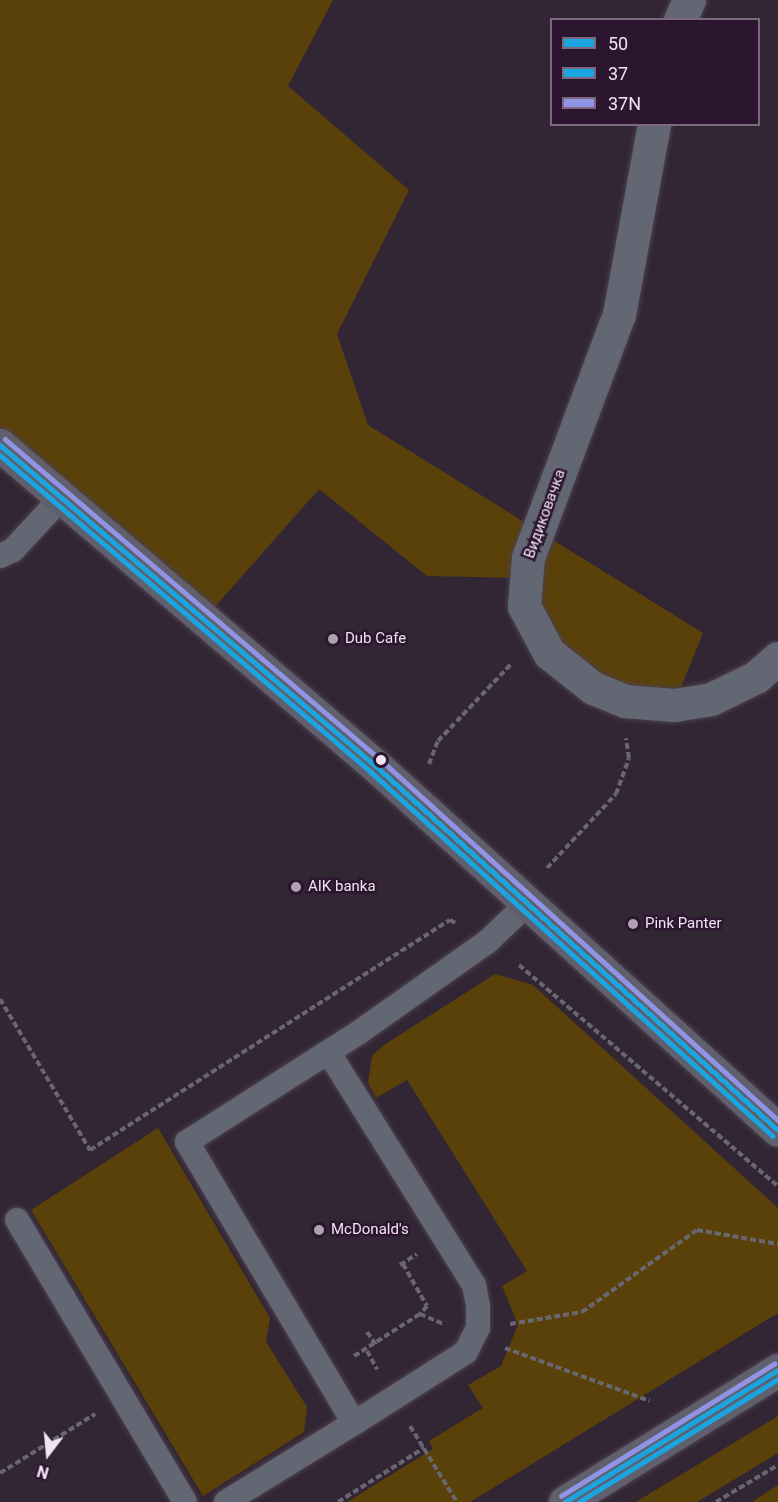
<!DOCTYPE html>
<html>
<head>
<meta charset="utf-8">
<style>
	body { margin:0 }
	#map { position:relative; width:778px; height:1502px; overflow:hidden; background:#332634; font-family:Roboto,sans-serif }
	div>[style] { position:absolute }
	.green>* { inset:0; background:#5a4109 }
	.path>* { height:4px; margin-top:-2px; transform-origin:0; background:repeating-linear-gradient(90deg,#686771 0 6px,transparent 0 9px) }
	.roads { filter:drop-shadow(0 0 2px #4d414e) drop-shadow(0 0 2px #4d414e) }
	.lane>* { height:24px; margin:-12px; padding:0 12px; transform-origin:12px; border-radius:12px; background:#636773 }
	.street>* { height:33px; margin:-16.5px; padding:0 16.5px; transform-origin:16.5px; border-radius:16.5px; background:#636773 }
	.secondary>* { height:33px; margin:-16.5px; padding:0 16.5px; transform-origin:16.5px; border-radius:16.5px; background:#5f5f6d }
	.bus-1>* { height:4.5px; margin:-2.25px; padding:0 2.25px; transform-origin:2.25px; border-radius:2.25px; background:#1aa5e1 }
	.bus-2>* { height:4.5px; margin:-2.25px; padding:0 2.25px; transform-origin:2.25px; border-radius:2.25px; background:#1aa5e1 }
	.bus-3>* { height:4.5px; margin:-2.25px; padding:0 2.25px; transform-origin:2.25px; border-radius:2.25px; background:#9193e5 }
	.dots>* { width:16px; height:16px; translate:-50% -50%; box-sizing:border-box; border:3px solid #2c162f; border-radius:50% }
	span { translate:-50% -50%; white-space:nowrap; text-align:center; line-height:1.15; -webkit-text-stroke:5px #2c162f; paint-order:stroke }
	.street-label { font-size:15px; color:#f2e3f4 }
	.poi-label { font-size:15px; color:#f2e3f4 }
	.left { translate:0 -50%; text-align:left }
	.legend { position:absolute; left:550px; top:18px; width:210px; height:108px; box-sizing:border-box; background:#2c162f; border:2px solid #7b687e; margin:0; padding:8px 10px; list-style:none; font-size:18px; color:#f2e3f4 }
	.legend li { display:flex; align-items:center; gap:12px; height:30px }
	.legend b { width:30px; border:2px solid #7b687e }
	.north { position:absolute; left:18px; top:1424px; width:60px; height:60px; -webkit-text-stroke:4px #2c162f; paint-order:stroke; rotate:196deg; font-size:16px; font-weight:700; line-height:24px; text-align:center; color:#f2e3f4 }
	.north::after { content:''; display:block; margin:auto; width:21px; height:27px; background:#f2e3f4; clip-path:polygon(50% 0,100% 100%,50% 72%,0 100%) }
</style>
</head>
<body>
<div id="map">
	<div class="green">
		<i style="clip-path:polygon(0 0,333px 0,288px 86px,409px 190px,337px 334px,368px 425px,703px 633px,674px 705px,568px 670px,523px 578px,427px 576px,319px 489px,205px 618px,0 445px)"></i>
		<i style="clip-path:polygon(495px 974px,533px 985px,778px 1208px,778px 1313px,470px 1502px,347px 1502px,433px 1449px,429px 1441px,483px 1408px,468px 1385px,501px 1366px,518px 1325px,502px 1286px,527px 1271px,407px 1080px,376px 1098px,368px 1083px,372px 1056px,384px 1045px)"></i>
		<i style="clip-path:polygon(158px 1128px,270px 1318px,266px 1342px,307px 1407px,304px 1432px,203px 1496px,31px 1210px)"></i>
		<i style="clip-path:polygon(778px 1416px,778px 1453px,697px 1502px,636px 1502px)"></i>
		<i style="clip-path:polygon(778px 1485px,778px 1502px,752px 1502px)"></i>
	</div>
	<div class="path">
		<i style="left:429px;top:764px;width:25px;rotate:-69deg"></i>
		<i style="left:438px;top:741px;width:106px;rotate:-46.5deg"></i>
		<i style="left:547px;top:868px;width:101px;rotate:-47deg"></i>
		<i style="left:616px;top:794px;width:38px;rotate:-70deg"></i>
		<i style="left:629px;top:758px;width:20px;rotate:-99deg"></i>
		<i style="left:519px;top:965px;width:340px;rotate:40.5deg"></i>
		<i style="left:0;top:999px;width:176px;rotate:59.2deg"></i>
		<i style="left:90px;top:1150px;width:427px;rotate:-32.6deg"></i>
		<i style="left:450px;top:920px;width:7px;rotate:27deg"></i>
		<i style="left:403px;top:1264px;width:48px;rotate:60.3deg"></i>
		<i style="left:427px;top:1306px;width:11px;rotate:131deg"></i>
		<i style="left:400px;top:1265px;width:20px;rotate:-33deg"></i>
		<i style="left:510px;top:1324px;width:73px;rotate:-9.5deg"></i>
		<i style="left:582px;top:1312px;width:141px;rotate:-35.5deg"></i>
		<i style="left:697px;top:1230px;width:82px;rotate:9.8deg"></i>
		<i style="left:367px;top:1332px;width:16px;rotate:55deg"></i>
		<i style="left:505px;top:1348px;width:154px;rotate:20.1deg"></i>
		<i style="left:367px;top:1351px;width:21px;rotate:61deg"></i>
		<i style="left:354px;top:1356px;width:78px;rotate:-32.5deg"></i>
		<i style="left:420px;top:1314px;width:25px;rotate:23deg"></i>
		<i style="left:410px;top:1426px;width:89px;rotate:58.3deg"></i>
		<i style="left:0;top:1473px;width:112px;rotate:-31.8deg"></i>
		<i style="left:338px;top:1502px;width:102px;rotate:-32.1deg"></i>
		<i style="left:716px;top:1502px;width:72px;rotate:-30.8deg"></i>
	</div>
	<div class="roads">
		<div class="lane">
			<i style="left:0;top:556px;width:14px;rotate:-25deg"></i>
			<i style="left:13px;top:550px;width:72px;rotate:-47.2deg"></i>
			<i style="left:329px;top:1053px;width:274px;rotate:58deg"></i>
			<i style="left:474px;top:1285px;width:21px;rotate:79deg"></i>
			<i style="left:478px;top:1306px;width:22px;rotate:90deg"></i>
			<i style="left:478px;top:1328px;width:27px;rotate:117deg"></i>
			<i style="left:466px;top:1352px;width:133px;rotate:147.6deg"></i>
			<i style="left:354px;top:1423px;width:327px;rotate:-120.7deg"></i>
			<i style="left:187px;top:1142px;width:203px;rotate:-32.5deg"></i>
			<i style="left:358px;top:1033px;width:158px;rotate:-35.2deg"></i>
			<i style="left:487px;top:942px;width:57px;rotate:-43.6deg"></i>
			<i style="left:17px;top:1220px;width:328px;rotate:59.2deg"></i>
			<i style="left:226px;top:1502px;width:150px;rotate:-31.7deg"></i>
		</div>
		<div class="street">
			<i style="left:680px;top:20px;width:22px;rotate:-66deg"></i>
			<i style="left:654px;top:124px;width:193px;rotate:100.4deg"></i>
			<i style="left:619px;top:314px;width:259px;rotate:110.5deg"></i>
			<i style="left:528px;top:557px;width:49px;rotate:94.7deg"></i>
			<i style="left:524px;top:606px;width:53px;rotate:62deg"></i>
			<i style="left:549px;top:653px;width:56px;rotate:38.5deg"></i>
			<i style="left:593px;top:688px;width:35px;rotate:22deg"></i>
			<i style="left:625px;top:701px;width:49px;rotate:4.7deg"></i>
			<i style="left:674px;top:705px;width:37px;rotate:-9deg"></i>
			<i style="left:711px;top:699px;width:50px;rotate:-26.1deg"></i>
			<i style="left:756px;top:677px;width:29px;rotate:-41deg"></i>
		</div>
		<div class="secondary">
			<i style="left:0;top:445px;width:494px;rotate:40.5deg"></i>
			<i style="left:376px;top:766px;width:542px;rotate:42.16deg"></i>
			<i style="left:565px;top:1502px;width:251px;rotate:-31.8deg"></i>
		</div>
	</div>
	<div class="bus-1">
		<i style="left:0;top:445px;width:494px;rotate:40.5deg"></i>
		<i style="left:376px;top:766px;width:542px;rotate:42.16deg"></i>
		<i style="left:565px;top:1502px;width:251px;rotate:-31.8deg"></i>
	</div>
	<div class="bus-2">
		<i style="left:0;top:455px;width:488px;rotate:40.5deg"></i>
		<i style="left:371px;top:772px;width:542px;rotate:42.16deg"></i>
		<i style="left:579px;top:1502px;width:234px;rotate:-31.7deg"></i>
	</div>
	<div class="bus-3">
		<i style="left:5px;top:439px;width:494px;rotate:40.5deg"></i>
		<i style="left:381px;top:760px;width:536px;rotate:42.2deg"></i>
		<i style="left:561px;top:1496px;width:251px;rotate:-31.8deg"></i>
	</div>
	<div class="dots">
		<i style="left:333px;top:639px;background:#afa1b1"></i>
		<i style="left:381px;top:760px;background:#f2e3f4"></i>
		<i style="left:296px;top:887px;background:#afa1b1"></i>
		<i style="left:633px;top:924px;background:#afa1b1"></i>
		<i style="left:319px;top:1230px;background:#afa1b1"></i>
	</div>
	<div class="street-label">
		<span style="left:545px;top:514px;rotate:-70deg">Видиковачка</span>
	</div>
	<div class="poi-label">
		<span class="left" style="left:345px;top:639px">Dub Cafe</span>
		<span class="left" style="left:308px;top:887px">AIK banka</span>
		<span class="left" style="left:645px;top:924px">Pink Panter</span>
		<span class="left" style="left:331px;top:1230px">McDonald's</span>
	</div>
	<ul class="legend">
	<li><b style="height:8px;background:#1aa5e1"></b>50</li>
	<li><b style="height:8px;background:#1aa5e1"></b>37</li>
	<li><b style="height:8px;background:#9193e5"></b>37N</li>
	</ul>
	<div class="north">N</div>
</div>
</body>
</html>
